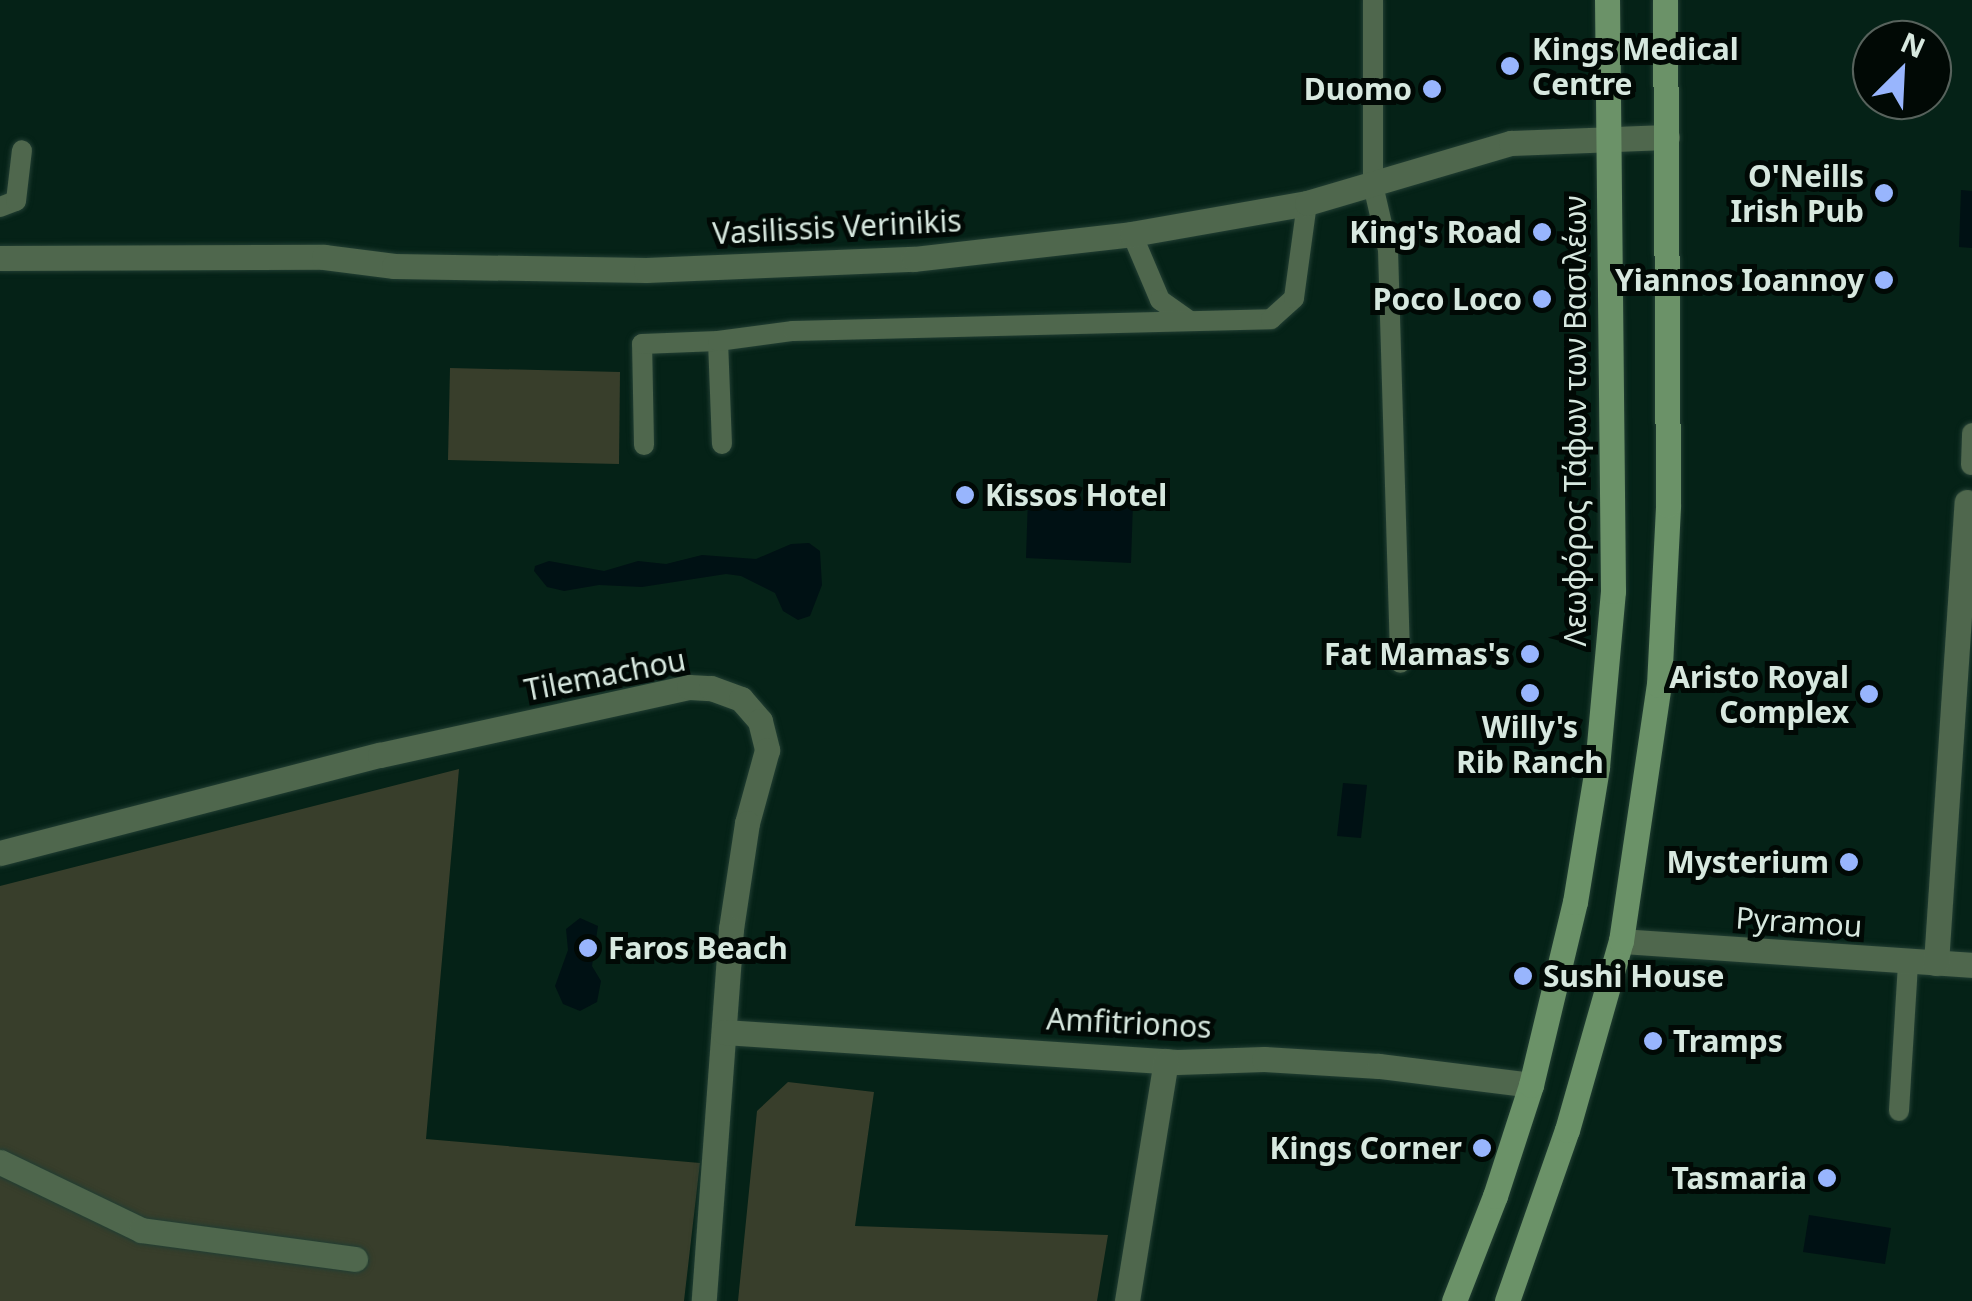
<!DOCTYPE html>
<html>
<head>
<meta charset="utf-8">
<style>
	body { margin:0 }
	#map { position:relative; width:1972px; height:1301px; overflow:hidden; background:#052217; font-family:"Noto Sans",sans-serif }
	div>[style] { position:absolute }
	.green>* { inset:0; background:#383e2b }
	.water>* { inset:0; background:#001114 }
	.roads { filter:drop-shadow(0 0 2px #223e33) drop-shadow(0 0 2px #223e33) }
	.lane>* { height:20px; margin:-10px; padding:0 10px; transform-origin:10px; border-radius:10px; background:#4f674d }
	.street>* { height:25px; margin:-12.5px; padding:0 12.5px; transform-origin:12.5px; border-radius:12.5px; background:#4f674d }
	.secondary>* { height:25px; margin:-12.5px; padding:0 12.5px; transform-origin:12.5px; border-radius:12.5px; background:#6b9268 }
	.dots>* { width:28px; height:28px; translate:-50% -50%; box-sizing:border-box; border:5px solid #010905; border-radius:50% }
	span { translate:-50% -50%; white-space:nowrap; text-align:center; line-height:1.15; -webkit-text-stroke:10px #010905; paint-order:stroke }
	.poi-label { font-size:30px; color:#d7e8df; font-weight:700 }
	.left { translate:0 -50%; text-align:left }
	.right { translate:-100% -50%; text-align:right }
	.street-label { font-size:30px; color:#d7e8df }
	.north { position:absolute; left:1852px; top:20px; width:100px; height:100px; box-sizing:border-box; background:#010905; border:2px solid #57625c; border-radius:50%; rotate:24deg; font-size:28px; font-weight:700; line-height:40px; text-align:center; color:#d7e8df }
	.north::after { content:''; display:block; margin:auto; width:35px; height:45px; background:#98b5fd; clip-path:polygon(50% 0,100% 100%,50% 72%,0 100%) }
</style>
</head>
<body>
<div id="map">
	<div class="green">
		<i style="clip-path:polygon(450px 368px,620px 372px,619px 464px,448px 460px)"></i>
		<i style="clip-path:polygon(459px 769px,426px 1139px,700px 1163px,684px 1301px,0 1301px,0 886px)"></i>
		<i style="clip-path:polygon(788px 1082px,874px 1092px,855px 1226px,1108px 1235px,1097px 1301px,738px 1301px,757px 1111px)"></i>
	</div>
	<div class="water">
		<i style="clip-path:polygon(1961px 190px,1972px 191px,1972px 248px,1959px 247px)"></i>
		<i style="clip-path:polygon(1028px 498px,1133px 502px,1131px 563px,1026px 558px)"></i>
		<i style="clip-path:polygon(809px 543px,820px 551px,822px 585px,810px 616px,798px 620px,783px 611px,775px 593px,741px 576px,726px 574px,642px 587px,599px 585px,564px 591px,547px 587px,534px 571px,535px 566px,549px 561px,604px 571px,638px 561px,666px 564px,702px 555px,756px 559px,791px 544px)"></i>
		<i style="clip-path:polygon(1343px 783px,1367px 785px,1361px 838px,1337px 836px)"></i>
		<i style="clip-path:polygon(580px 918px,598px 926px,592px 966px,601px 981px,597px 1002px,580px 1011px,563px 1004px,555px 986px,568px 950px,566px 929px)"></i>
		<i style="clip-path:polygon(1809px 1215px,1891px 1228px,1885px 1264px,1803px 1252px)"></i>
	</div>
	<div class="roads">
		<div class="lane">
			<i style="left:1373px;top:0;width:185px;rotate:90deg"></i>
			<i style="left:1373px;top:185px;width:67px;rotate:77deg"></i>
			<i style="left:1388px;top:250px;width:413px;rotate:88.3deg"></i>
			<i style="left:0;top:207px;width:17px;rotate:-21deg"></i>
			<i style="left:16px;top:201px;width:51px;rotate:-83.3deg"></i>
			<i style="left:1132px;top:234px;width:72px;rotate:67deg"></i>
			<i style="left:1160px;top:300px;width:35px;rotate:35deg"></i>
			<i style="left:718px;top:341px;width:103px;rotate:87.8deg"></i>
			<i style="left:644px;top:445px;width:101px;rotate:-91.1deg"></i>
			<i style="left:642px;top:344px;width:76px;rotate:-2.3deg"></i>
			<i style="left:718px;top:341px;width:76px;rotate:-7.6deg"></i>
			<i style="left:793px;top:331px;width:478px;rotate:-1.4deg"></i>
			<i style="left:1271px;top:319px;width:31px;rotate:-42deg"></i>
			<i style="left:1294px;top:298px;width:96px;rotate:-82.2deg"></i>
			<i style="left:1971px;top:465px;width:32px;rotate:-88deg"></i>
			<i style="left:1899px;top:1111px;width:149px;rotate:-86.5deg"></i>
		</div>
		<div class="street">
			<i style="left:0;top:258px;width:324px;rotate:-0.2deg"></i>
			<i style="left:324px;top:257px;width:71px;rotate:7.3deg"></i>
			<i style="left:394px;top:266px;width:252px;rotate:0.9deg"></i>
			<i style="left:646px;top:270px;width:268px;rotate:-2.4deg"></i>
			<i style="left:914px;top:259px;width:219px;rotate:-6.5deg"></i>
			<i style="left:1132px;top:234px;width:178px;rotate:-10deg"></i>
			<i style="left:1307px;top:203px;width:213px;rotate:-16.4deg"></i>
			<i style="left:1511px;top:143px;width:156px;rotate:-2.2deg"></i>
			<i style="left:0;top:853px;width:392px;rotate:-14.5deg"></i>
			<i style="left:380px;top:755px;width:316px;rotate:-12.4deg"></i>
			<i style="left:689px;top:687px;width:22px;rotate:3deg"></i>
			<i style="left:711px;top:688px;width:32px;rotate:20deg"></i>
			<i style="left:741px;top:699px;width:29px;rotate:49deg"></i>
			<i style="left:760px;top:721px;width:30px;rotate:76deg"></i>
			<i style="left:767px;top:750px;width:76px;rotate:105.3deg"></i>
			<i style="left:747px;top:823px;width:107px;rotate:98.6deg"></i>
			<i style="left:731px;top:929px;width:373px;rotate:94.2deg"></i>
			<i style="left:1621px;top:941px;width:352px;rotate:3.9deg"></i>
			<i style="left:1936px;top:963px;width:462px;rotate:-86.2deg"></i>
			<i style="left:724px;top:1032px;width:454px;rotate:3.8deg"></i>
			<i style="left:1177px;top:1062px;width:87px;rotate:-2deg"></i>
			<i style="left:1264px;top:1059px;width:115px;rotate:3.5deg"></i>
			<i style="left:1379px;top:1066px;width:153px;rotate:7.1deg"></i>
			<i style="left:0;top:1162px;width:157px;rotate:25.7deg"></i>
			<i style="left:141px;top:1230px;width:216px;rotate:7.7deg"></i>
			<i style="left:1127px;top:1301px;width:243px;rotate:-80.8deg"></i>
		</div>
		<div class="secondary">
			<i style="left:1454px;top:1301px;width:113px;rotate:-68.7deg"></i>
			<i style="left:1495px;top:1196px;width:117px;rotate:-72deg"></i>
			<i style="left:1531px;top:1085px;width:188px;rotate:-76.5deg"></i>
			<i style="left:1575px;top:902px;width:137px;rotate:-80.7deg"></i>
			<i style="left:1597px;top:767px;width:177px;rotate:-84.8deg"></i>
			<i style="left:1613px;top:591px;width:591px;rotate:-90.58deg"></i>
			<i style="left:1507px;top:1301px;width:181px;rotate:-70.7deg"></i>
			<i style="left:1567px;top:1130px;width:197px;rotate:-74.1deg"></i>
			<i style="left:1621px;top:941px;width:259px;rotate:-81.6deg"></i>
			<i style="left:1659px;top:685px;width:180px;rotate:-87.1deg"></i>
			<i style="left:1668px;top:505px;width:505px;rotate:-90.34deg"></i>
		</div>
	</div>
	<div class="dots">
		<i style="left:1510px;top:66px;background:#98b5fd"></i>
		<i style="left:1432px;top:89px;background:#98b5fd"></i>
		<i style="left:1884px;top:193px;background:#98b5fd"></i>
		<i style="left:1542px;top:232px;background:#98b5fd"></i>
		<i style="left:1884px;top:280px;background:#98b5fd"></i>
		<i style="left:1542px;top:299px;background:#98b5fd"></i>
		<i style="left:965px;top:495px;background:#98b5fd"></i>
		<i style="left:1530px;top:654px;background:#98b5fd"></i>
		<i style="left:1530px;top:693px;background:#98b5fd"></i>
		<i style="left:1869px;top:694px;background:#98b5fd"></i>
		<i style="left:1849px;top:862px;background:#98b5fd"></i>
		<i style="left:588px;top:948px;background:#98b5fd"></i>
		<i style="left:1523px;top:976px;background:#98b5fd"></i>
		<i style="left:1653px;top:1041px;background:#98b5fd"></i>
		<i style="left:1482px;top:1148px;background:#98b5fd"></i>
		<i style="left:1827px;top:1178px;background:#98b5fd"></i>
	</div>
	<div class="poi-label">
		<span class="left" style="left:1532px;top:66px">Kings Medical<br>Centre</span>
		<span class="right" style="left:1412px;top:89px">Duomo</span>
		<span class="right" style="left:1864px;top:193px">O'Neills<br>Irish Pub</span>
		<span class="right" style="left:1522px;top:232px">King's Road</span>
		<span class="right" style="left:1864px;top:280px">Yiannos Ioannoy</span>
		<span class="right" style="left:1522px;top:299px">Poco Loco</span>
		<span class="left" style="left:985px;top:495px">Kissos Hotel</span>
		<span class="right" style="left:1510px;top:654px">Fat Mamas's</span>
		<span class="right" style="left:1849px;top:694px">Aristo Royal<br>Complex</span>
		<span style="left:1530px;top:744px">Willy's<br>Rib Ranch</span>
		<span class="right" style="left:1829px;top:862px">Mysterium</span>
		<span class="left" style="left:608px;top:948px">Faros Beach</span>
		<span class="left" style="left:1543px;top:976px">Sushi House</span>
		<span class="left" style="left:1673px;top:1041px">Tramps</span>
		<span class="right" style="left:1462px;top:1148px">Kings Corner</span>
		<span class="right" style="left:1807px;top:1178px">Tasmaria</span>
	</div>
	<div class="street-label">
		<span style="left:837px;top:227px;rotate:-3deg">Vasilissis Verinikis</span>
		<span style="left:1575px;top:421px;rotate:-90deg">Λεωφόρος Τάφων των Βασιλέων</span>
		<span style="left:605px;top:675px;rotate:-11deg">Tilemachou</span>
		<span style="left:1799px;top:922px;rotate:4deg">Pyramou</span>
		<span style="left:1129px;top:1023px;rotate:3deg">Amfitrionos</span>
	</div>
	<div class="north">N</div>
</div>
</body>
</html>
